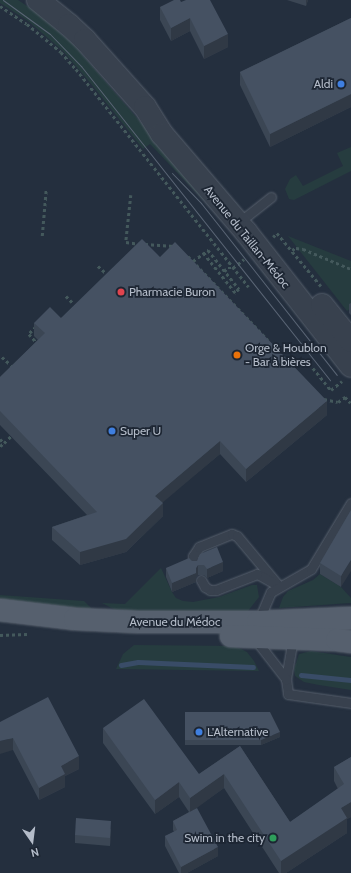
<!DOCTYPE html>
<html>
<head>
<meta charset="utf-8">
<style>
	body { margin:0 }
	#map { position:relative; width:351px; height:873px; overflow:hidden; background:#242f3e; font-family:Cabin,sans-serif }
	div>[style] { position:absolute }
	.green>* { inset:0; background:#263c3f }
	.stream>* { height:5px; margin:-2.5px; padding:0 2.5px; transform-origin:2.5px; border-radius:2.5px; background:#394c67 }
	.path>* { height:2.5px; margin-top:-1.25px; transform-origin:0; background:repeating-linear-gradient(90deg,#44595c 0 3px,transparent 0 6px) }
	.roads { filter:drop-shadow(0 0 1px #565f6c) drop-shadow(0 0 1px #565f6c) }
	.service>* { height:9px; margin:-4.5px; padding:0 4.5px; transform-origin:4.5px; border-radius:4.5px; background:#38414e }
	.tertiary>* { height:22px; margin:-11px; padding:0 11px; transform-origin:11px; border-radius:11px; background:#38414e }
	.primary>* { height:22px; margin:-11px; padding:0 11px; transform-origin:11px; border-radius:11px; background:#56606e }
	.tram>* { height:1px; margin:-0.5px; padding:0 0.5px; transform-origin:0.5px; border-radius:0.5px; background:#5a6575 }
	.wall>* { inset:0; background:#3b4654 }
	.shaded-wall>* { inset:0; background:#303945 }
	.building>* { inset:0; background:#455162 }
	.dots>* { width:11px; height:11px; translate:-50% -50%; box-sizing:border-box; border:2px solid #1d2633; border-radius:50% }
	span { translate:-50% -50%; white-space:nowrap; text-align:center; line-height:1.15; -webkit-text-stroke:3.5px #1d2633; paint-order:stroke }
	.poi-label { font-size:12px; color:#b4bcc9 }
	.right { translate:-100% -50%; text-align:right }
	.left { translate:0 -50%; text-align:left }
	.street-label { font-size:12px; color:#b4bcc9 }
	.north { position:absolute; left:12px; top:821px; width:40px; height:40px; -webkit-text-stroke:3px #1d2633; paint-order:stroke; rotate:166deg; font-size:11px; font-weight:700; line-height:16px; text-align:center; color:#b4bcc9 }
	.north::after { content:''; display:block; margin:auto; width:14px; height:18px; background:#b4bcc9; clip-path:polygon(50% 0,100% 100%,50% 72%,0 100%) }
</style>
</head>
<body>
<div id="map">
	<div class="green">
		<i style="clip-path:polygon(0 0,18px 0,36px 12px,73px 44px,207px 199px,204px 201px,150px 144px,143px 149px,92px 85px,63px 51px,28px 21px,0 3px)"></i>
		<i style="clip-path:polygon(351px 147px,351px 171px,294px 200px,289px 199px,285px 189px,290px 179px,296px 175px,303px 186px,343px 166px,337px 153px)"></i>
		<i style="clip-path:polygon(288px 236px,351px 261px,351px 308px,347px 311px)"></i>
		<i style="clip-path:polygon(161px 568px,172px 592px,176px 598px,183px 601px,193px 602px,219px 597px,252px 585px,257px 585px,259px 597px,248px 611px,123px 614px,102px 603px,125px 604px)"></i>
		<i style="clip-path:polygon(320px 574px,341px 587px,351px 598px,351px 603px,279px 608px,283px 597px,288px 591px,313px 580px)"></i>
		<i style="clip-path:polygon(0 595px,84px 601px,97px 614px,0 603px)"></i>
		<i style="clip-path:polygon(134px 645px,235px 646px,247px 652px,254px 661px,259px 671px,116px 669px,123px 654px)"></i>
		<i style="clip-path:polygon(311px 651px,351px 657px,351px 690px,319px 685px,304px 682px,295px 676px,294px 669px,299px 654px)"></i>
	</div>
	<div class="stream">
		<i style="left:121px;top:665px;width:17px;rotate:-10deg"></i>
		<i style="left:138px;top:662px;width:115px;rotate:2.5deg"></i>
		<i style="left:301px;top:675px;width:50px;rotate:5.7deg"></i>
	</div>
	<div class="path">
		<i style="left:0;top:6px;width:32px;rotate:34deg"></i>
		<i style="left:27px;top:24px;width:44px;rotate:39.5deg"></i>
		<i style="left:61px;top:52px;width:23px;rotate:49deg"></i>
		<i style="left:76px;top:69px;width:278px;rotate:51.6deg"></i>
		<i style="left:131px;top:195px;width:47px;rotate:96.1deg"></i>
		<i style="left:126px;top:242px;width:14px;rotate:8deg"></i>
		<i style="left:42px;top:236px;width:47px;rotate:-85.1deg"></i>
		<i style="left:273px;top:237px;width:6px;rotate:-45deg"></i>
		<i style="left:277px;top:233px;width:69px;rotate:50.3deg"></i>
		<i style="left:145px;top:244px;width:29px;rotate:4deg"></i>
		<i style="left:292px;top:250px;width:4px;rotate:-27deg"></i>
		<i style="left:296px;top:248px;width:7px;rotate:8deg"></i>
		<i style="left:303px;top:249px;width:52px;rotate:22.6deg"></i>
		<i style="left:188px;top:256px;width:116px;rotate:46.4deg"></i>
		<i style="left:193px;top:261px;width:19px;rotate:-36deg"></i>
		<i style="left:208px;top:250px;width:50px;rotate:51.5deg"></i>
		<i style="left:239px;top:289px;width:6px;rotate:135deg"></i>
		<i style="left:235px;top:293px;width:51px;rotate:-128.7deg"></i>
		<i style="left:98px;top:266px;width:13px;rotate:42deg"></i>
		<i style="left:224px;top:271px;width:5px;rotate:-37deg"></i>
		<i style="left:228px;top:268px;width:5px"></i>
		<i style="left:233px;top:268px;width:14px;rotate:-39deg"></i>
		<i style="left:66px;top:296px;width:14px;rotate:45deg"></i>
		<i style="left:36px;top:327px;width:10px;rotate:135deg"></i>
		<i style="left:29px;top:334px;width:12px;rotate:48deg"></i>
		<i style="left:2px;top:357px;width:15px;rotate:42deg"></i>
		<i style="left:313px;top:368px;width:28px;rotate:51deg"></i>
		<i style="left:331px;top:390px;width:14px;rotate:-39deg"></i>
		<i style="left:324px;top:399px;width:14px;rotate:12deg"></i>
		<i style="left:338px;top:402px;width:9px;rotate:-36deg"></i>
		<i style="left:345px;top:397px;width:8px;rotate:45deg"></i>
		<i style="left:0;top:439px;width:6px;rotate:45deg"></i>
		<i style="left:4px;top:443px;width:10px;rotate:-45deg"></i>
		<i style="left:0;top:446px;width:5px;rotate:-37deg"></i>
		<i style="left:0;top:635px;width:27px;rotate:-2deg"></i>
	</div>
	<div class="roads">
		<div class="service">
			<i style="left:238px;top:223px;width:42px;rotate:-38.2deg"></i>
			<i style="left:194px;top:565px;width:9px;rotate:-96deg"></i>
			<i style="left:193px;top:556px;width:11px;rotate:-56deg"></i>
			<i style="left:199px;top:547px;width:35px;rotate:-22deg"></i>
			<i style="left:232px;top:534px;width:5px;rotate:22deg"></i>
			<i style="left:237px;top:536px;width:65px;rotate:50deg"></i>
			<i style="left:279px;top:586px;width:25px;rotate:-151deg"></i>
			<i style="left:257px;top:574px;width:44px;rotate:158.7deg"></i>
			<i style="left:216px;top:590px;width:6px;rotate:180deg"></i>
			<i style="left:210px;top:590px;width:6px;rotate:-149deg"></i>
			<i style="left:205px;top:587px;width:8px;rotate:-120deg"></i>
			<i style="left:258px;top:622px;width:33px;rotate:-67deg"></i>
			<i style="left:271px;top:592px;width:46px;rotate:-29.9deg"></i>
			<i style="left:311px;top:569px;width:77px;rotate:-58.8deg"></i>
			<i style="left:293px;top:638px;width:42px;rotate:99.7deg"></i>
			<i style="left:286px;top:679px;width:15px;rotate:82deg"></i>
			<i style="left:288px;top:694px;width:64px;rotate:8.1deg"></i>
			<i style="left:255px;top:639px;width:51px;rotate:52.2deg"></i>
		</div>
		<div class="tertiary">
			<i style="left:38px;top:0;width:40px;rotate:39deg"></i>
			<i style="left:69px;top:25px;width:22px;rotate:43deg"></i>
			<i style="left:85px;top:40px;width:90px;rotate:48.2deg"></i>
			<i style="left:145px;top:107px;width:32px;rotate:58deg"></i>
			<i style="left:162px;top:134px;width:129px;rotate:49.4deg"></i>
			<i style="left:246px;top:232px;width:170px;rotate:51.9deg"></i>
			<i style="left:322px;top:305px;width:46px;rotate:51.1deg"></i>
		</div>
		<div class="primary">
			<i style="left:0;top:610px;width:76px;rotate:6.8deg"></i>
			<i style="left:75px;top:619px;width:63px;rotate:2.7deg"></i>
			<i style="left:138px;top:622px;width:120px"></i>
			<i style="left:258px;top:622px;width:93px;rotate:-2.5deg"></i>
			<i style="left:231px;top:636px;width:106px;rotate:2.2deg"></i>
			<i style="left:337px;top:640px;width:14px;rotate:8deg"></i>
		</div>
	</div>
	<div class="tram">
		<i style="left:3px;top:0;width:58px;rotate:35.9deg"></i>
		<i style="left:50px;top:34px;width:45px;rotate:45.9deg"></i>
		<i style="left:81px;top:66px;width:401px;rotate:51.6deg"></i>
		<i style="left:172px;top:173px;width:42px;rotate:46deg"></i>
		<i style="left:201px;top:203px;width:219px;rotate:51.7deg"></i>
	</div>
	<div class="wall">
		<i style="clip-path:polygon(287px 0,308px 0,306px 6px)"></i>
		<i style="clip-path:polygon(181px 2px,228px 47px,204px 59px,190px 31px,171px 41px,160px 20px,160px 7px)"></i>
		<i style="clip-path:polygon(351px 18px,351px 107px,270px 147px,240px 85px,240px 72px)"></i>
		<i style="clip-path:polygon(160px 257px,327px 415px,246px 482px,220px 454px,162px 502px,163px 516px,126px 552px,80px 565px,52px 540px,52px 527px,87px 515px,0 425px,0 377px,38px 340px,34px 336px,34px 323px,61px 318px)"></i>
		<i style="clip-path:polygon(351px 303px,351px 315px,349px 313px,349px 304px)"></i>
		<i style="clip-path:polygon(351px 510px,341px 587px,320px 574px,320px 563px)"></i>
		<i style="clip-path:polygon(192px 561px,197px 561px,223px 571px,207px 578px,204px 575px,198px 575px,196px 577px,196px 582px,172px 592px,166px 577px,166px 568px)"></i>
		<i style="clip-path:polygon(185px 712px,280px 737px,261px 745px,185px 745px)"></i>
		<i style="clip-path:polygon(0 722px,79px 769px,65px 776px,65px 787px,39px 800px,13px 750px)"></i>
		<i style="clip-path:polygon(103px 728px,199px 774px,240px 746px,290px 822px,338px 789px,334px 781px,334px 767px,351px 757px,351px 817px,347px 819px,347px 833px,286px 873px,279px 873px,224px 788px,193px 810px,218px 856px,187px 873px,179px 873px,165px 846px,165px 836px,174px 832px,173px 830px,173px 821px,189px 812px,179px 797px,155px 814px,103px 743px)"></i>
		<i style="clip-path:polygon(111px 829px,110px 846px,75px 843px,75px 835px)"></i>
	</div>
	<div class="shaded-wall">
		<i style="clip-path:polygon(306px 0,308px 0,306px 6px)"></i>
		<i style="clip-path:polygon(190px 18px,190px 31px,171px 41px,171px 28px)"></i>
		<i style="clip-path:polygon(228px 34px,228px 47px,204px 59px,204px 46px)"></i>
		<i style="clip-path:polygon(351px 94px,351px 107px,270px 147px,270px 134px)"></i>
		<i style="clip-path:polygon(327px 401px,327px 415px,246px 482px,246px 469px)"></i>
		<i style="clip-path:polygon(220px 441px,220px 454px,155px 509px,155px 496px)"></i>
		<i style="clip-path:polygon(163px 503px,163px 516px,126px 552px,80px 565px,80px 552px)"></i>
		<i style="clip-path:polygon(351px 560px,351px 571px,341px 587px,341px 576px)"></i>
		<i style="clip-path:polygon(223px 562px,223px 571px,207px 578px,207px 569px)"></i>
		<i style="clip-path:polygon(198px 565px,198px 575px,196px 577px,196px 568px)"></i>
		<i style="clip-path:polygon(196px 573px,196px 582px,172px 592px,172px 583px)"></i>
		<i style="clip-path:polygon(280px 732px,280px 737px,261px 745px,261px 740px)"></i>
		<i style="clip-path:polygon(13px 738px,13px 750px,0 754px,0 741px)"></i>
		<i style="clip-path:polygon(79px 756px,79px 769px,65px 776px,65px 787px,39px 800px,39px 788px,61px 766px)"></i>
		<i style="clip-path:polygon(224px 774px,224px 788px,190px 813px,190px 798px)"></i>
		<i style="clip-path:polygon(179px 782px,179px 797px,155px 814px,155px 800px)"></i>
		<i style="clip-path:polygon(351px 802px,351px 817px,347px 819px,347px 833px,286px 873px,281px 873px,281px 861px,341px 808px)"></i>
		<i style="clip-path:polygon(111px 821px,111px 829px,110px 846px,110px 838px)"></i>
		<i style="clip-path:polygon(218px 847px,218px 856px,187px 873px,181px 873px,181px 867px)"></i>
	</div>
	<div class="building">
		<i style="clip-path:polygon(174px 0,180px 0,181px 2px,186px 0,210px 0,228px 34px,204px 46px,190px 18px,171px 28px,160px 7px)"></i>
		<i style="clip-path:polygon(351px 18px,351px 94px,270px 134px,240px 72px)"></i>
		<i style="clip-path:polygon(142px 239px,160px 257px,175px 242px,327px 401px,246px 469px,220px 441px,155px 496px,163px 503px,126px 539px,80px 552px,52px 527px,97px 512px,0 411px,0 377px,45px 333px,34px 323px,50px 307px,61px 318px)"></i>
		<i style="clip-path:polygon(351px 510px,351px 560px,341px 576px,320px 563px)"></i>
		<i style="clip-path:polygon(217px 547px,223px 562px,207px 569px,204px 565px,198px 565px,196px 568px,196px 573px,172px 583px,166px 568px,189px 558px,192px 561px,197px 561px,200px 554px)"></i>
		<i style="clip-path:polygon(48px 697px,79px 756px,61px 766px,65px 774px,39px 788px,13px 738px,0 741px,0 722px)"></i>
		<i style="clip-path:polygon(144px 699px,199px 774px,240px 746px,290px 822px,344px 784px,334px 767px,351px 757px,351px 802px,341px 808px,347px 818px,281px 861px,224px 774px,190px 798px,179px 782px,155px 800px,103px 728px)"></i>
		<i style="clip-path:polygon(185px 712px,270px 712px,280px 732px,261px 740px,185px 740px)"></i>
		<i style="clip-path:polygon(197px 808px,218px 847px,181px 867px,165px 836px,177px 830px,173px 821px)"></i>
		<i style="clip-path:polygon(76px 818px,111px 821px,110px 838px,75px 835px)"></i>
	</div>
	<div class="dots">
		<i style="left:341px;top:84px;background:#3f7fe0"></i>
		<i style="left:121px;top:292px;background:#e0444e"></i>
		<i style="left:237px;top:355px;background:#e8710a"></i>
		<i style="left:112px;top:431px;background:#3f7fe0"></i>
		<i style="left:199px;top:732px;background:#3f7fe0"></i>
		<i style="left:273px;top:838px;background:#2e9e5b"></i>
	</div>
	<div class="poi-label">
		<span class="right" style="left:333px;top:84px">Aldi</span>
		<span class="left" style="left:129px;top:292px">Pharmacie Buron</span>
		<span class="left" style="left:245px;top:355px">Orge &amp; Houblon<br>- Bar à bières</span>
		<span class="left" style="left:120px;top:431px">Super U</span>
		<span class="left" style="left:207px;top:732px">L'Alternative</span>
		<span class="right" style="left:265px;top:838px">Swim in the city</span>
	</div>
	<div class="street-label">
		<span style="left:247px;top:237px;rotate:51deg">Avenue du Taillan-Médoc</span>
		<span style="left:175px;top:622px">Avenue du Médoc</span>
	</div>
	<div class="north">N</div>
</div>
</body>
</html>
